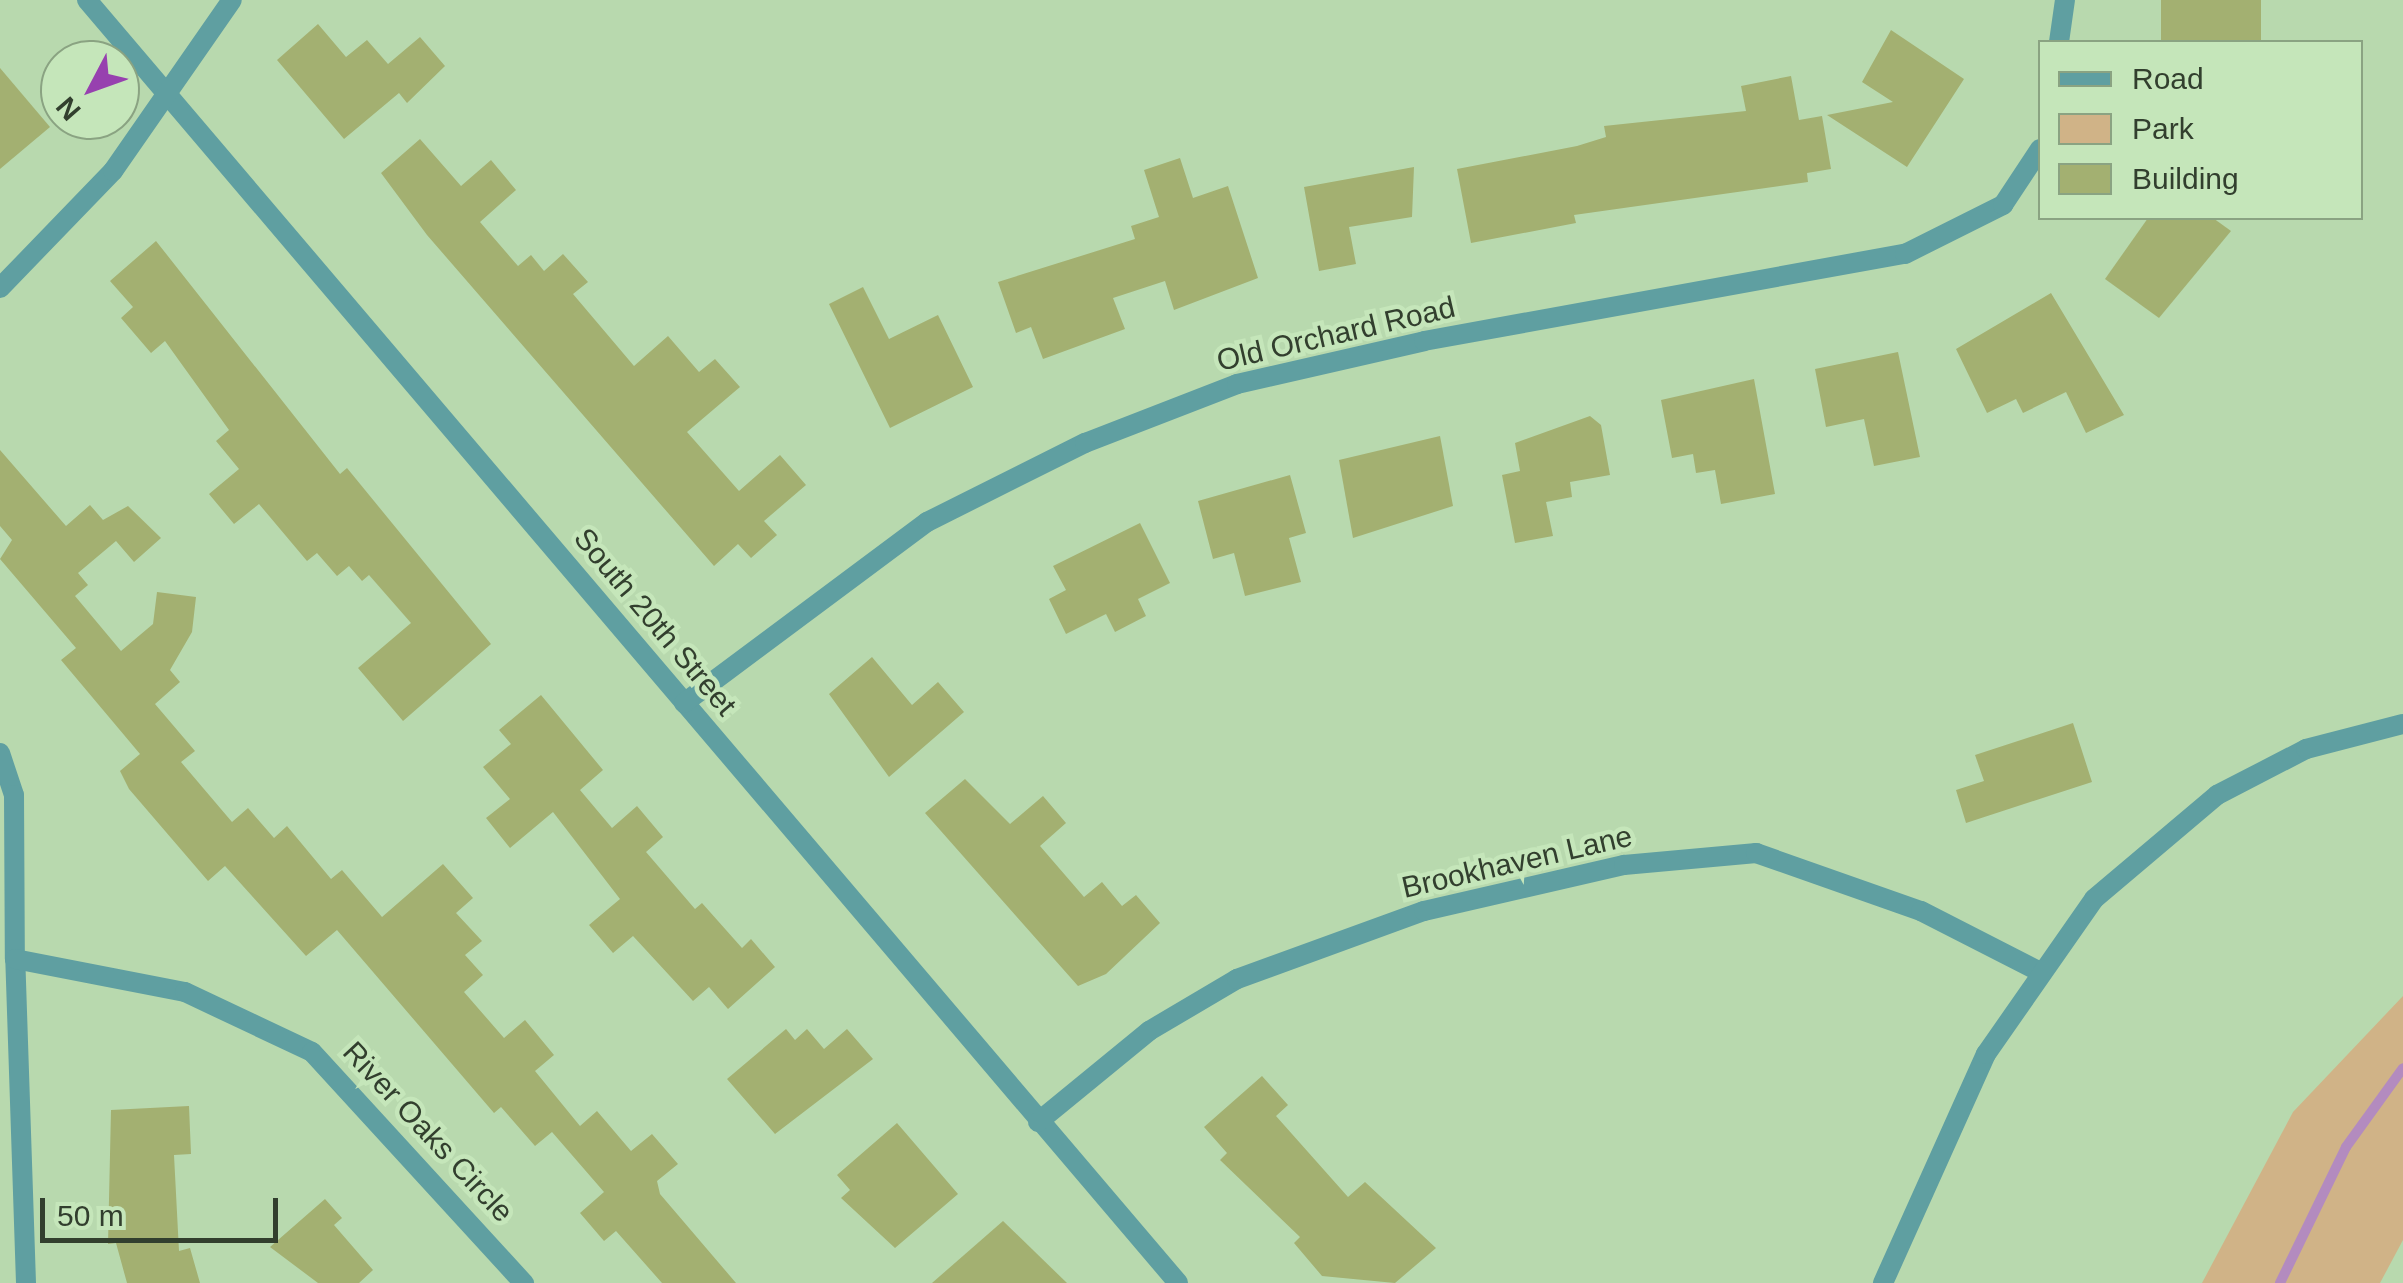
<!DOCTYPE html>
<html>
<head>
<meta charset="utf-8">
<style>
	body { margin:0 }
	#map { position:relative; width:2403px; height:1283px; overflow:hidden; background:#b8d9ae; font-family:Arial,sans-serif }
	div>[style] { position:absolute }
	.green>* { inset:0; background:#d0b387 }
	.stream>* { height:10px; margin:-5px; padding:0 5px; transform-origin:5px; border-radius:5px; background:#b38bbf }
	.building>* { inset:0; background:#a3b071 }
	.minor>* { height:20px; margin:-10px; padding:0 10px; transform-origin:10px; border-radius:10px; background:#5f9fa1 }
	span { translate:-50% -50%; white-space:nowrap; text-align:center; line-height:1.15; -webkit-text-stroke:9px #c5e6ba; paint-order:stroke }
	.street-label { font-size:30px; color:#323f2e }
	.legend { position:absolute; left:2038px; top:40px; width:325px; height:180px; box-sizing:border-box; background:#c5e6ba; border:2px solid #8aa382; margin:0; padding:12px 18px; list-style:none; font-size:30px; color:#323f2e }
	.legend li { display:flex; align-items:center; gap:20px; height:50px }
	.legend b { width:50px; border:2px solid #8aa382 }
	.north { position:absolute; left:40px; top:40px; width:100px; height:100px; box-sizing:border-box; background:#c5e6ba; border:2px solid #8aa382; border-radius:50%; rotate:229deg; font-size:28px; font-weight:700; line-height:40px; text-align:center; color:#323f2e }
	.north::after { content:''; display:block; margin:auto; width:35px; height:45px; background:#9741af; clip-path:polygon(50% 0,100% 100%,50% 72%,0 100%) }
	.scale { position:absolute; left:40px; top:1198px; width:238px; height:45px; box-sizing:border-box; border:5px solid #323f2e; border-top:0; padding-left:12px; font-size:30px; line-height:35px; white-space:nowrap; color:#323f2e; -webkit-text-stroke:8px #c5e6ba; paint-order:stroke }
</style>
</head>
<body>
<div id="map">
	<div class="green">
		<i style="clip-path:polygon(2403px 996px,2403px 1240px,2380px 1283px,2202px 1283px,2293px 1112px)"></i>
	</div>
	<div class="stream">
		<i style="left:2280px;top:1283px;width:151px;rotate:-64.1deg"></i>
		<i style="left:2346px;top:1147px;width:97px;rotate:-54.2deg"></i>
	</div>
	<div class="building">
		<i style="clip-path:polygon(2161px 0,2261px 0,2261px 42px,2161px 42px)"></i>
		<i style="clip-path:polygon(318px 24px,346px 57px,367px 40px,388px 64px,420px 37px,445px 66px,407px 103px,399px 93px,344px 139px,277px 60px)"></i>
		<i style="clip-path:polygon(1891px 30px,1964px 79px,1907px 167px,1827px 115px,1893px 102px,1862px 82px)"></i>
		<i style="clip-path:polygon(0 68px,50px 127px,0 169px)"></i>
		<i style="clip-path:polygon(1791px 76px,1799px 120px,1822px 116px,1831px 169px,1807px 173px,1808px 182px,1574px 215px,1576px 223px,1471px 243px,1457px 169px,1577px 146px,1606px 137px,1604px 126px,1746px 111px,1741px 86px)"></i>
		<i style="clip-path:polygon(420px 139px,461px 186px,491px 160px,516px 190px,480px 222px,518px 266px,531px 255px,544px 271px,563px 254px,588px 282px,573px 294px,634px 366px,668px 336px,699px 372px,715px 359px,740px 387px,687px 432px,739px 491px,780px 455px,806px 485px,764px 521px,777px 535px,751px 558px,738px 544px,714px 566px,427px 235px,381px 173px)"></i>
		<i style="clip-path:polygon(1180px 158px,1193px 198px,1228px 186px,1258px 278px,1174px 310px,1165px 281px,1113px 298px,1125px 329px,1043px 359px,1031px 327px,1016px 333px,998px 282px,1135px 239px,1131px 226px,1159px 217px,1144px 170px)"></i>
		<i style="clip-path:polygon(1414px 167px,1412px 217px,1349px 227px,1356px 264px,1319px 271px,1304px 187px)"></i>
		<i style="clip-path:polygon(2148px 218px,2213px 218px,2231px 231px,2159px 318px,2105px 279px)"></i>
		<i style="clip-path:polygon(156px 241px,340px 474px,347px 468px,491px 644px,403px 721px,358px 668px,411px 623px,369px 575px,362px 581px,349px 566px,337px 576px,317px 553px,307px 561px,259px 504px,234px 524px,209px 494px,239px 469px,216px 441px,229px 430px,165px 341px,151px 353px,121px 318px,133px 307px,110px 281px)"></i>
		<i style="clip-path:polygon(863px 287px,889px 339px,938px 315px,973px 387px,890px 428px,829px 304px)"></i>
		<i style="clip-path:polygon(2051px 293px,2124px 415px,2086px 433px,2066px 392px,2023px 413px,2016px 399px,1987px 413px,1956px 349px)"></i>
		<i style="clip-path:polygon(1898px 352px,1920px 457px,1874px 466px,1864px 419px,1826px 427px,1815px 369px)"></i>
		<i style="clip-path:polygon(1754px 379px,1775px 494px,1721px 504px,1715px 470px,1696px 473px,1693px 454px,1672px 458px,1661px 400px)"></i>
		<i style="clip-path:polygon(1590px 416px,1601px 425px,1610px 475px,1570px 482px,1572px 497px,1546px 502px,1553px 536px,1515px 543px,1502px 475px,1520px 471px,1515px 443px)"></i>
		<i style="clip-path:polygon(1440px 436px,1453px 506px,1353px 538px,1339px 460px)"></i>
		<i style="clip-path:polygon(0 450px,66px 526px,90px 505px,103px 520px,128px 506px,161px 538px,134px 562px,116px 541px,78px 573px,88px 585px,75px 596px,121px 651px,153px 624px,157px 592px,196px 597px,192px 632px,170px 670px,180px 682px,155px 704px,195px 751px,181px 762px,232px 822px,248px 808px,274px 838px,287px 826px,331px 879px,342px 870px,382px 917px,443px 864px,473px 898px,456px 913px,482px 941px,465px 955px,483px 975px,464px 992px,504px 1038px,525px 1020px,554px 1055px,535px 1071px,580px 1126px,597px 1111px,631px 1151px,652px 1134px,678px 1164px,657px 1181px,660px 1194px,736px 1283px,662px 1283px,616px 1231px,604px 1241px,580px 1213px,604px 1192px,552px 1132px,535px 1146px,501px 1107px,494px 1113px,337px 930px,306px 956px,225px 866px,208px 881px,129px 789px,120px 771px,140px 754px,61px 660px,76px 648px,0 559px,12px 540px,0 526px)"></i>
		<i style="clip-path:polygon(1290px 475px,1306px 533px,1289px 538px,1301px 582px,1245px 596px,1234px 553px,1213px 559px,1198px 501px)"></i>
		<i style="clip-path:polygon(1140px 523px,1170px 583px,1138px 599px,1146px 616px,1115px 632px,1106px 614px,1066px 634px,1049px 599px,1066px 590px,1053px 566px)"></i>
		<i style="clip-path:polygon(872px 657px,912px 705px,938px 682px,964px 712px,889px 777px,829px 694px)"></i>
		<i style="clip-path:polygon(541px 695px,603px 770px,580px 790px,612px 828px,637px 806px,663px 837px,646px 852px,695px 909px,702px 903px,742px 948px,751px 939px,775px 967px,728px 1009px,709px 987px,693px 1001px,633px 936px,613px 953px,589px 925px,620px 899px,553px 812px,510px 848px,486px 818px,510px 799px,483px 767px,511px 744px,499px 730px)"></i>
		<i style="clip-path:polygon(2073px 723px,2092px 782px,1966px 823px,1956px 790px,1984px 781px,1975px 755px)"></i>
		<i style="clip-path:polygon(965px 779px,1010px 824px,1043px 796px,1066px 823px,1040px 846px,1084px 897px,1102px 882px,1122px 906px,1136px 895px,1160px 923px,1106px 974px,1078px 986px,925px 813px)"></i>
		<i style="clip-path:polygon(786px 1029px,795px 1040px,807px 1029px,824px 1049px,847px 1029px,873px 1059px,775px 1134px,727px 1079px)"></i>
		<i style="clip-path:polygon(1262px 1076px,1288px 1105px,1276px 1116px,1348px 1197px,1365px 1182px,1436px 1248px,1395px 1283px,1322px 1276px,1294px 1243px,1300px 1237px,1220px 1160px,1227px 1153px,1204px 1127px)"></i>
		<i style="clip-path:polygon(189px 1106px,191px 1154px,174px 1155px,179px 1251px,190px 1248px,200px 1283px,127px 1283px,116px 1243px,108px 1244px,111px 1110px)"></i>
		<i style="clip-path:polygon(897px 1123px,958px 1194px,895px 1248px,841px 1198px,850px 1190px,837px 1175px)"></i>
		<i style="clip-path:polygon(325px 1199px,342px 1218px,334px 1225px,373px 1270px,359px 1283px,318px 1283px,270px 1247px)"></i>
		<i style="clip-path:polygon(1003px 1221px,1067px 1283px,932px 1283px)"></i>
	</div>
	<div class="minor">
		<i style="left:87px;top:0;width:1684px;rotate:49.62deg"></i>
		<i style="left:2059px;top:42px;width:42px;rotate:-81.9deg"></i>
		<i style="left:0;top:288px;width:163px;rotate:-46deg"></i>
		<i style="left:113px;top:171px;width:208px;rotate:-55.2deg"></i>
		<i style="left:684px;top:703px;width:303px;rotate:-36.7deg"></i>
		<i style="left:927px;top:522px;width:177px;rotate:-26.6deg"></i>
		<i style="left:1085px;top:443px;width:163px;rotate:-21.2deg"></i>
		<i style="left:1237px;top:384px;width:192px;rotate:-12.9deg"></i>
		<i style="left:1424px;top:341px;width:489px;rotate:-10.3deg"></i>
		<i style="left:1905px;top:254px;width:110px;rotate:-26.6deg"></i>
		<i style="left:2003px;top:205px;width:67px;rotate:-56.5deg"></i>
		<i style="left:0;top:753px;width:44px;rotate:71.6deg"></i>
		<i style="left:14px;top:795px;width:164px;rotate:89.7deg"></i>
		<i style="left:1038px;top:1122px;width:144px;rotate:-39.3deg"></i>
		<i style="left:1149px;top:1031px;width:102px;rotate:-30.6deg"></i>
		<i style="left:1237px;top:979px;width:199px;rotate:-20deg"></i>
		<i style="left:1424px;top:911px;width:205px;rotate:-13deg"></i>
		<i style="left:1624px;top:865px;width:133px;rotate:-5.2deg"></i>
		<i style="left:1756px;top:853px;width:175px;rotate:19.4deg"></i>
		<i style="left:1921px;top:911px;width:136px;rotate:27.1deg"></i>
		<i style="left:26px;top:1283px;width:324px;rotate:-91.9deg"></i>
		<i style="left:15px;top:959px;width:173px;rotate:11deg"></i>
		<i style="left:185px;top:992px;width:140px;rotate:25.3deg"></i>
		<i style="left:312px;top:1052px;width:314px;rotate:47.5deg"></i>
		<i style="left:1883px;top:1283px;width:251px;rotate:-65.8deg"></i>
		<i style="left:1986px;top:1054px;width:189px;rotate:-55.1deg"></i>
		<i style="left:2094px;top:899px;width:161px;rotate:-40.2deg"></i>
		<i style="left:2217px;top:795px;width:100px;rotate:-27.3deg"></i>
		<i style="left:2306px;top:749px;width:100px;rotate:-14.5deg"></i>
	</div>
	<div class="street-label">
		<span style="left:1336px;top:334px;rotate:-13deg">Old Orchard Road</span>
		<span style="left:655px;top:622px;rotate:50deg">South 20th Street</span>
		<span style="left:1517px;top:862px;rotate:-13deg">Brookhaven Lane</span>
		<span style="left:428px;top:1132px;rotate:47deg">River Oaks Circle</span>
	</div>
	<ul class="legend">
	<li><b style="height:12px;background:#5f9fa1"></b>Road</li>
	<li><b style="height:28px;background:#d0b387"></b>Park</li>
	<li><b style="height:28px;background:#a3b071"></b>Building</li>
	</ul>
	<div class="north">N</div>
	<div class="scale">50 m</div>
</div>
</body>
</html>
